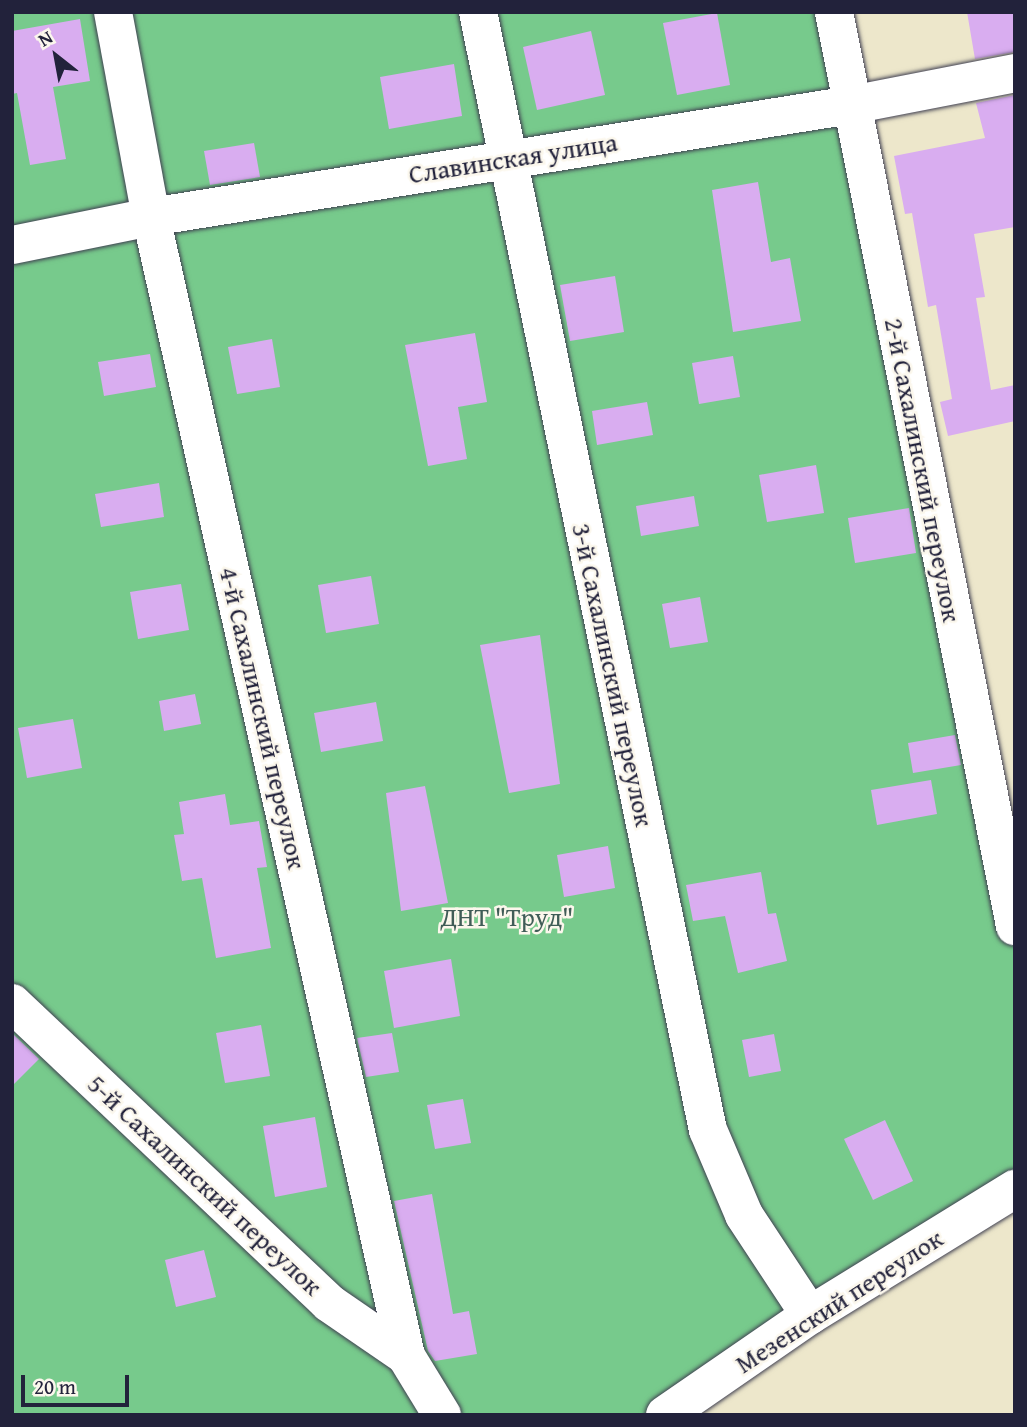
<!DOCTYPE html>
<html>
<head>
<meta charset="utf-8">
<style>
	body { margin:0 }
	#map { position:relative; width:1027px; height:1427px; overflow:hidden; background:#ede7cb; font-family:"Gentium Book Plus",serif }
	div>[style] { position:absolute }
	.green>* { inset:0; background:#77ca8c }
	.building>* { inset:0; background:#d9adf0 }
	.roads { filter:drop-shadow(0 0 2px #404051) drop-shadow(0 0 2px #404051) }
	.minor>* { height:38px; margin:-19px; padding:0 19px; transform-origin:19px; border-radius:19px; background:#fff }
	span { translate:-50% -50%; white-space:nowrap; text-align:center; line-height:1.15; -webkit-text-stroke:5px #fbf7ec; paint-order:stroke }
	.street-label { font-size:26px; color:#22223b }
	.park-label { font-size:26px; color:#405d57 }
	.frame { position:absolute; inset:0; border:14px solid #22223b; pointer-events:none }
	.north { position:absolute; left:21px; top:21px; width:70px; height:70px; -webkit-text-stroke:5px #fbf7ec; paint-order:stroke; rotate:329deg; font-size:19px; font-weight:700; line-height:28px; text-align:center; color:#22223b }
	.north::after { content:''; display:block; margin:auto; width:24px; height:32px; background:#22223b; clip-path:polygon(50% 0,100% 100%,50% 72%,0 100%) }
	.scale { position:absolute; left:21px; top:1375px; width:108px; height:32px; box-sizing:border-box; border:4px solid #22223b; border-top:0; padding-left:9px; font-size:21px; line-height:24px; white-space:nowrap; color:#22223b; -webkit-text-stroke:5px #fbf7ec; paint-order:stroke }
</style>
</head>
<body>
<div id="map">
	<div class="green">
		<i style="clip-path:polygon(12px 12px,843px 12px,1015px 940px,1015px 1180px,642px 1415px,12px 1415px)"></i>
	</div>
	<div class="building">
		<i style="clip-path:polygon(967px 12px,1015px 12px,1015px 52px,975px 59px)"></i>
		<i style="clip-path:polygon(717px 13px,730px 85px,677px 95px,663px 23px)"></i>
		<i style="clip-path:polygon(80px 19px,90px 81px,53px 87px,66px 159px,30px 165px,17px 93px,12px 94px,12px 31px)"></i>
		<i style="clip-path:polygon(591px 31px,605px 95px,537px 110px,523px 47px)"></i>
		<i style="clip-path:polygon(454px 64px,462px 116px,389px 129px,380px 77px)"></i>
		<i style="clip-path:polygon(1015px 95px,1015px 227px,974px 234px,985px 297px,976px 298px,991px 390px,1015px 385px,1015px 421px,948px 436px,940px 402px,952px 399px,936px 305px,928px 307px,912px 213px,905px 214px,894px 156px,985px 138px,976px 103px)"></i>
		<i style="clip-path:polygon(254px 143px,260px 177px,210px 185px,204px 151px)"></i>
		<i style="clip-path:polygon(758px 182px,771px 262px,790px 258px,801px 321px,733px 332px,712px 190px)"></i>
		<i style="clip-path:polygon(615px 276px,624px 332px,570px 341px,560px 285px)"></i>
		<i style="clip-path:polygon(475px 333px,487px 402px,458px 407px,467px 459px,428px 466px,405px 345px)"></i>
		<i style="clip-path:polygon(272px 339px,280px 387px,237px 394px,228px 347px)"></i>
		<i style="clip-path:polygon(150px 354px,156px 387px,104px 396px,98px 362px)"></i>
		<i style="clip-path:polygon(733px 356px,740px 397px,699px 404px,692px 363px)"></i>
		<i style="clip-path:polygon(647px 402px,653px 435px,597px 445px,592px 411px)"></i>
		<i style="clip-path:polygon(816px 465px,824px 513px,767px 522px,759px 475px)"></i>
		<i style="clip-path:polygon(159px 483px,164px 517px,101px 527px,95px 494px)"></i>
		<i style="clip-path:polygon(694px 496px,699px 526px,641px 536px,636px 506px)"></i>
		<i style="clip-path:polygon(909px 508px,916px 553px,855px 563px,848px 518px)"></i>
		<i style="clip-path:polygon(371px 576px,379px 624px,326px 633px,318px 585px)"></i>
		<i style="clip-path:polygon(181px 584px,189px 630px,138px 639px,130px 592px)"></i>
		<i style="clip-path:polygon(700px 597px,708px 642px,670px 648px,662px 604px)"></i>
		<i style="clip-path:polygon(540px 635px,560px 784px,509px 793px,480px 645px)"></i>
		<i style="clip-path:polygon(195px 694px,201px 724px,164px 731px,159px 701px)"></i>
		<i style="clip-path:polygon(376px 702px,383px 741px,321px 752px,314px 713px)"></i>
		<i style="clip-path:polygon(73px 719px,82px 768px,27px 778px,18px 728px)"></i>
		<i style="clip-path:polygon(955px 735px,961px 765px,913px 773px,908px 743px)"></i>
		<i style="clip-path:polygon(931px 780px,937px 814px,877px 825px,871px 790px)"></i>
		<i style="clip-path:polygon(425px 786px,448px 903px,401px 911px,386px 793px)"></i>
		<i style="clip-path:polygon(225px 794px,230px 825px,259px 821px,267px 867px,257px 868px,271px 948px,216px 958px,202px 878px,182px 881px,174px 835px,184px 834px,179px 802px)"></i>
		<i style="clip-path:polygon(608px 846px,615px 888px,564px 897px,557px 855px)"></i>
		<i style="clip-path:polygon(761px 872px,768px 914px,776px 913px,787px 961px,738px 973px,725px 916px,693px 921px,686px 885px)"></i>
		<i style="clip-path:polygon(451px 959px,460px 1016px,394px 1028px,384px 971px)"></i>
		<i style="clip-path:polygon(261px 1025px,270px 1076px,225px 1083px,216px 1033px)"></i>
		<i style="clip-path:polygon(12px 1033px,39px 1059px,12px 1086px)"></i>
		<i style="clip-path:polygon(392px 1033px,399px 1072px,366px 1077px,357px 1038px)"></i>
		<i style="clip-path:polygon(774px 1034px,781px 1071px,749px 1077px,742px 1040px)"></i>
		<i style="clip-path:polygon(463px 1099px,471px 1143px,435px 1149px,427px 1105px)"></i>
		<i style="clip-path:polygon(315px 1117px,327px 1187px,275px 1197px,263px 1126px)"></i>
		<i style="clip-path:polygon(885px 1120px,913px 1181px,873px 1200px,844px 1139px)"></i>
		<i style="clip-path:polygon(432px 1194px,453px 1314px,469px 1311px,477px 1354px,435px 1361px,428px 1351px,394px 1201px)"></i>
		<i style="clip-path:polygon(204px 1250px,216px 1297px,176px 1307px,165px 1260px)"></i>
	</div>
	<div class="roads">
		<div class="minor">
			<i style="left:113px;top:12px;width:208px;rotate:79.5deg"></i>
			<i style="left:151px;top:217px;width:1167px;rotate:77.38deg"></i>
			<i style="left:406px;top:1356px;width:69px;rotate:58.6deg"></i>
			<i style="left:478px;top:12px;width:1141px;rotate:78.38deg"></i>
			<i style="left:708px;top:1130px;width:92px;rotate:67deg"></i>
			<i style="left:744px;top:1215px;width:120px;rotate:56.6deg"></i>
			<i style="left:834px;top:12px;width:932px;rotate:78.8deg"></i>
			<i style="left:12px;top:245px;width:142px;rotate:-11.4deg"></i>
			<i style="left:151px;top:217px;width:709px;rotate:-9.09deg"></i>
			<i style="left:851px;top:105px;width:167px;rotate:-11deg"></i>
			<i style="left:12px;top:1003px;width:436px;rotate:43.4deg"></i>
			<i style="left:329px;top:1303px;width:93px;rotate:34.5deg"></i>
			<i style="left:665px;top:1415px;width:176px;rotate:-34.6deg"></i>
			<i style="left:810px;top:1315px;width:241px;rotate:-31.6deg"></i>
		</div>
	</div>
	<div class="street-label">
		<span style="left:513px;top:158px;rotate:-9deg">Славинская улица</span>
		<span style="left:923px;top:470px;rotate:79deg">2-й Сахалинский переулок</span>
		<span style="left:613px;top:675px;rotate:78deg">3-й Сахалинский переулок</span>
		<span style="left:263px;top:718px;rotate:77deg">4-й Сахалинский переулок</span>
		<span style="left:205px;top:1185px;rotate:43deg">5-й Сахалинский переулок</span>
		<span style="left:839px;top:1301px;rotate:-33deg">Мезенский переулок</span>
	</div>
	<div class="park-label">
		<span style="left:507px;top:917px">ДНТ "Труд"</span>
	</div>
	<div class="frame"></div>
	<div class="north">N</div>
	<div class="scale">20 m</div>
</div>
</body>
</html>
